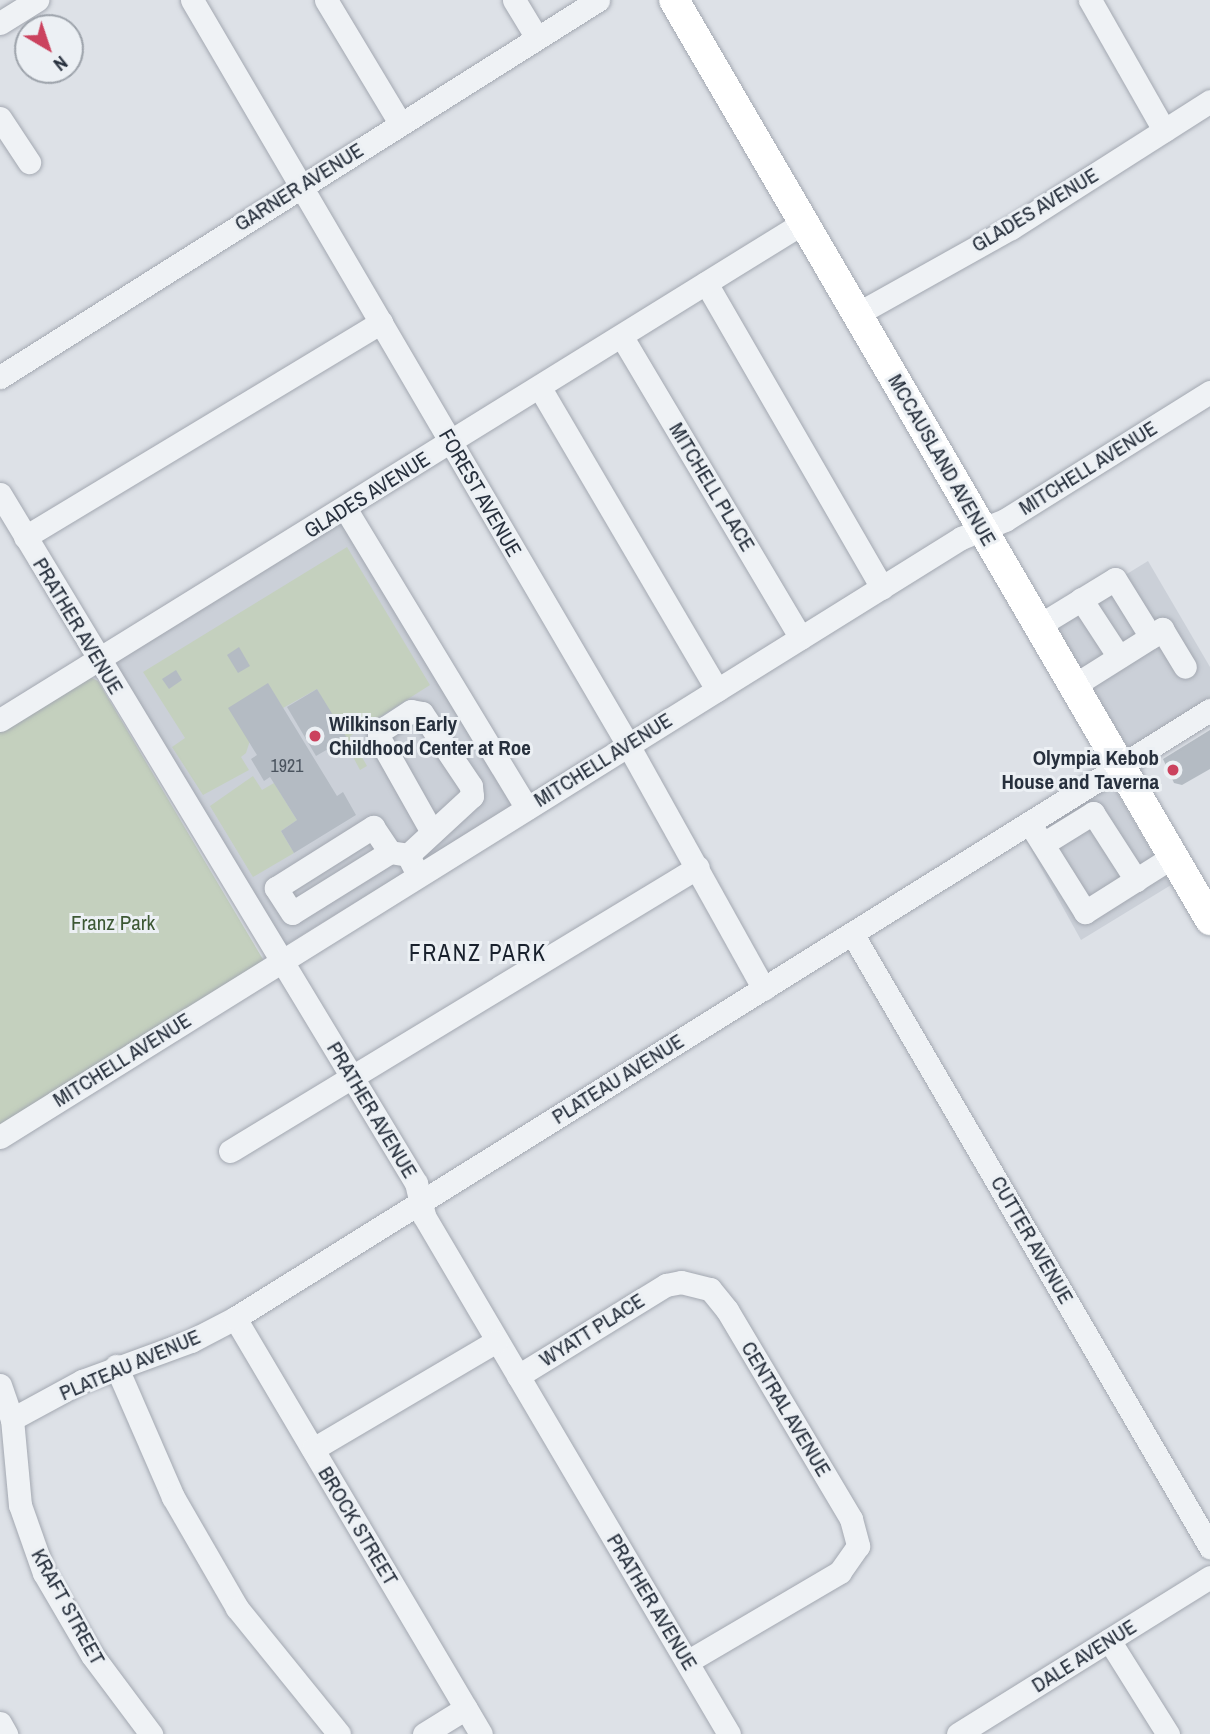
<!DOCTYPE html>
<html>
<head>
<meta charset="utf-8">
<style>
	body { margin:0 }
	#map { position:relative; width:1210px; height:1734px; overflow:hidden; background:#dde1e7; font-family:"Archivo Narrow",sans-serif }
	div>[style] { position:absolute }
	.built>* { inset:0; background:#cbd0d8 }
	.green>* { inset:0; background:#c4d0be }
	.building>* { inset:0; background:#b4bbc3 }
	.roads { filter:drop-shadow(0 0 2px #a3a8b1) drop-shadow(0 0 2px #a3a8b1) }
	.minor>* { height:23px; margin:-11.5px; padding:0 11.5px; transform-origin:11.5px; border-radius:11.5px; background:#eff2f5 }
	.major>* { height:30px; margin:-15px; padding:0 15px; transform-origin:15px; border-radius:15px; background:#fff }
	.dots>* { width:19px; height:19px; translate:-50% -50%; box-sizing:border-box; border:4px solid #ecf0f4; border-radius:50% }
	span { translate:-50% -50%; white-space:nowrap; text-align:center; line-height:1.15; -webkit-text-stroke:6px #ecf0f4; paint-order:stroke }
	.number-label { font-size:18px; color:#4a535e }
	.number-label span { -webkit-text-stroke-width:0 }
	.street-label { font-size:21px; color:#27303d }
	.poi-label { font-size:21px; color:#27303d; font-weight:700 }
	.left { translate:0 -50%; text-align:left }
	.right { translate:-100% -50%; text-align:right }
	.park-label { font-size:21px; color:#3d5834 }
	.neighbourhood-label { font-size:23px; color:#19212d; letter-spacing:2px }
	.north { position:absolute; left:14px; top:14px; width:70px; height:70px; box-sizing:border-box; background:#ecf0f4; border:2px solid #9da3ab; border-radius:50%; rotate:141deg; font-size:19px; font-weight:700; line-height:28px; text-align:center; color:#27303d }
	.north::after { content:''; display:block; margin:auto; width:24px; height:32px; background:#cb425e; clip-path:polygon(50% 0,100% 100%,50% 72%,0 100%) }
</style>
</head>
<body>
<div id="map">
	<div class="built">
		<i style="clip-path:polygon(345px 520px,517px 804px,284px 946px,112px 669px,115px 661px)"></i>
		<i style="clip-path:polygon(1148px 561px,1210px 667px,1210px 702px,1129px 749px,1050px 621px)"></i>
		<i style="clip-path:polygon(1112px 784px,1171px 885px,1081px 940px,1024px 837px)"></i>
	</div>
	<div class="green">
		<i style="clip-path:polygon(347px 547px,430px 685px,350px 736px,367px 766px,360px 770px,317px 689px,283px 708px,268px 684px,246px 753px,241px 757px,249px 770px,203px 795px,172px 747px,185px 738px,143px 672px)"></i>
		<i style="clip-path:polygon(88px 676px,98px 681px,264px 961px,0 1125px,0 730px)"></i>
		<i style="clip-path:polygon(253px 776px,262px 790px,274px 783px,297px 820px,281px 831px,294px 853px,253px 877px,210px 806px)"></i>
	</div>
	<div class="building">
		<i style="clip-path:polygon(239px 647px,250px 666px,238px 673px,227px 655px)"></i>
		<i style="clip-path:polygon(176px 670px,182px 680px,169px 689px,162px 679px)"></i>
		<i style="clip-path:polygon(268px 683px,337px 796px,343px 792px,356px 815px,294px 853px,281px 831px,297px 820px,270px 777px,264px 781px,251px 759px,257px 755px,228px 708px)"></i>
		<i style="clip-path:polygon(317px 689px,347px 738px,316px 756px,287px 707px)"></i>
		<i style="clip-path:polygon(1210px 730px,1210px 769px,1182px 785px,1174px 783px,1163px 759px)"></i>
	</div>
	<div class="roads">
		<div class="minor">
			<i style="left:192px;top:0;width:863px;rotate:59.66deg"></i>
			<i style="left:628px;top:745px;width:279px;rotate:60.9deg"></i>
			<i style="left:326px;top:0;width:144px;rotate:59deg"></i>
			<i style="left:514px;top:0;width:44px;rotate:58.8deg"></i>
			<i style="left:1090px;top:0;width:150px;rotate:60.4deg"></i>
			<i style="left:0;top:23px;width:44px;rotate:-31.9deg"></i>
			<i style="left:0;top:118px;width:53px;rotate:56.6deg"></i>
			<i style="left:706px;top:283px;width:352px;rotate:60deg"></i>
			<i style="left:857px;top:314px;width:176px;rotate:-29.2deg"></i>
			<i style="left:1011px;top:228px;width:236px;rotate:-32.5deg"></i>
			<i style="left:622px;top:337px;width:350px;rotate:59.3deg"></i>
			<i style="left:0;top:377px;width:707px;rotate:-32.23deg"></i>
			<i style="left:540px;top:388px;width:350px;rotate:59.6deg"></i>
			<i style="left:0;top:494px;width:805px;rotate:58.88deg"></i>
			<i style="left:416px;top:1183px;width:34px;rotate:76deg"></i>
			<i style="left:424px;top:1216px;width:601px;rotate:59.51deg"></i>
			<i style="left:345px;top:508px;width:351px;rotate:58.8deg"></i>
			<i style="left:25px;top:537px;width:416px;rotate:-31.1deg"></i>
			<i style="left:1081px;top:599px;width:69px;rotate:56.8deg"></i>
			<i style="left:1038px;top:626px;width:90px;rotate:-31.4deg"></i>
			<i style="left:1115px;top:579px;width:68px;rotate:58.2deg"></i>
			<i style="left:1151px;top:637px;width:92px;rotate:147.9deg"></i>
			<i style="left:1151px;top:637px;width:14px;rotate:-36deg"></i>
			<i style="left:1162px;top:629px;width:44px;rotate:58.8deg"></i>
			<i style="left:0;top:720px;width:946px;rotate:-31.77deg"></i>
			<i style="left:1030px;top:824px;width:104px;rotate:58deg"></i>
			<i style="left:1085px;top:912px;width:103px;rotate:-32.3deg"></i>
			<i style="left:1043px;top:844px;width:59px;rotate:-31.8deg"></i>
			<i style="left:1093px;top:813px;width:80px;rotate:57.3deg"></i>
			<i style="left:390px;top:852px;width:115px;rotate:148.1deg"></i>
			<i style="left:292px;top:913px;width:30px;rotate:-123deg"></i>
			<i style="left:276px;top:888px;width:115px;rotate:-32.2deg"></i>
			<i style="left:373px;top:827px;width:30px;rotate:56deg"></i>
			<i style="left:390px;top:852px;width:18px;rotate:9deg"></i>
			<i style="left:418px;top:875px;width:22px;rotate:-117deg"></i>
			<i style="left:408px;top:855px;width:87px;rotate:-42.7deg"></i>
			<i style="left:472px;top:796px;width:10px;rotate:-96deg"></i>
			<i style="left:471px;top:786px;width:88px;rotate:-123.9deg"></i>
			<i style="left:422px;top:713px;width:11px;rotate:-170deg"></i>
			<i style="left:411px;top:711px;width:38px;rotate:147deg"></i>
			<i style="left:379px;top:732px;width:6px;rotate:90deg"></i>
			<i style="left:379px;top:738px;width:108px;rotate:60.6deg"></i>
			<i style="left:853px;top:935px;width:709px;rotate:59.74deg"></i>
			<i style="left:0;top:1137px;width:1132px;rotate:-31.94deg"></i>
			<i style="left:961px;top:538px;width:48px;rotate:-22.2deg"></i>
			<i style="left:1005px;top:520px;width:242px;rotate:-32deg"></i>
			<i style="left:230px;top:1151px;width:547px;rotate:-31.25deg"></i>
			<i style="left:235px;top:1318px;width:483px;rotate:59.4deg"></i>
			<i style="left:116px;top:1366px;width:143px;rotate:66.5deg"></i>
			<i style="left:173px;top:1497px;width:128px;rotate:60deg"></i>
			<i style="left:237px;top:1608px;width:162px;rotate:51deg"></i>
			<i style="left:518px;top:1376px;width:174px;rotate:-31.6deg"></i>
			<i style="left:666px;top:1285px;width:15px;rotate:-11deg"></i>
			<i style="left:681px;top:1282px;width:30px;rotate:14deg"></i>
			<i style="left:710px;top:1289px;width:27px;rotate:51deg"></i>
			<i style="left:727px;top:1310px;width:243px;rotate:59.3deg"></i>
			<i style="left:851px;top:1519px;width:28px;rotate:75deg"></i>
			<i style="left:858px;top:1546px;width:32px;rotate:125deg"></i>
			<i style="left:840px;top:1572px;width:176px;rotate:149.6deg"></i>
			<i style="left:0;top:1385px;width:36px;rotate:71deg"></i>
			<i style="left:12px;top:1419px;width:86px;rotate:84.7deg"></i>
			<i style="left:20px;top:1505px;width:72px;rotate:70.6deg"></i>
			<i style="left:44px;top:1573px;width:95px;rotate:59.7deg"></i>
			<i style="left:92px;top:1655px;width:99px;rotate:53.2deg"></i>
			<i style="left:12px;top:1419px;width:80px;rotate:-28.5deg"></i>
			<i style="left:82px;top:1381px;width:116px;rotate:-20.2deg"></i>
			<i style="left:191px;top:1341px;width:50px;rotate:-27.6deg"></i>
			<i style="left:235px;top:1318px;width:1149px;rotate:-31.95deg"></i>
			<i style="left:313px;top:1449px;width:212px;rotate:-30.5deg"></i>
			<i style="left:1109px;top:1640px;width:111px;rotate:57.9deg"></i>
			<i style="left:0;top:1723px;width:13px;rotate:61deg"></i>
			<i style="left:424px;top:1734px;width:49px;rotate:-31.8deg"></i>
			<i style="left:958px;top:1734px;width:297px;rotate:-31.9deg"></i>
		</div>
		<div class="major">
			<i style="left:674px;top:0;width:1065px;rotate:59.77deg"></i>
		</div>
	</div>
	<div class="dots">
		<i style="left:315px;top:736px;background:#cb425e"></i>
		<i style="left:1173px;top:770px;background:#cb425e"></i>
	</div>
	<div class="number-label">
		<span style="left:287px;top:766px">1921</span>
	</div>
	<div class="street-label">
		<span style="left:299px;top:187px;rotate:-32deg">GARNER AVENUE</span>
		<span style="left:1035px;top:210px;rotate:-31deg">GLADES AVENUE</span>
		<span style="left:942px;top:460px;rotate:60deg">MCCAUSLAND AVENUE</span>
		<span style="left:1088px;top:468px;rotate:-32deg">MITCHELL AVENUE</span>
		<span style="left:712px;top:487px;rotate:59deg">MITCHELL PLACE</span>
		<span style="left:480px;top:493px;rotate:60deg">FOREST AVENUE</span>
		<span style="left:367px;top:495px;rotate:-32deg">GLADES AVENUE</span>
		<span style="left:78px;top:626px;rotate:59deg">PRATHER AVENUE</span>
		<span style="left:603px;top:760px;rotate:-32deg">MITCHELL AVENUE</span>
		<span style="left:122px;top:1060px;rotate:-32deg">MITCHELL AVENUE</span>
		<span style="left:618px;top:1079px;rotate:-32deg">PLATEAU AVENUE</span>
		<span style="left:372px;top:1110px;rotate:59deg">PRATHER AVENUE</span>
		<span style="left:1032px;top:1240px;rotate:60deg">CUTTER AVENUE</span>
		<span style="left:592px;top:1330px;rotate:-32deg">WYATT PLACE</span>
		<span style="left:130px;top:1365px;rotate:-23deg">PLATEAU AVENUE</span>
		<span style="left:786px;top:1409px;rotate:59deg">CENTRAL AVENUE</span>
		<span style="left:358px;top:1526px;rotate:59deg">BROCK STREET</span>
		<span style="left:652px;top:1602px;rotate:59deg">PRATHER AVENUE</span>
		<span style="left:68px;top:1607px;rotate:61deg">KRAFT STREET</span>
		<span style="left:1084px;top:1656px;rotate:-32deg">DALE AVENUE</span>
	</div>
	<div class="poi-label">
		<span class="left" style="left:329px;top:736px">Wilkinson Early<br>Childhood Center at Roe</span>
		<span class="right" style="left:1159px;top:770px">Olympia Kebob<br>House and Taverna</span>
	</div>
	<div class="park-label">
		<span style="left:113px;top:923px">Franz Park</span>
	</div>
	<div class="neighbourhood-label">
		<span style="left:478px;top:953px">FRANZ PARK</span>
	</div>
	<div class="north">N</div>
</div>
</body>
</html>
